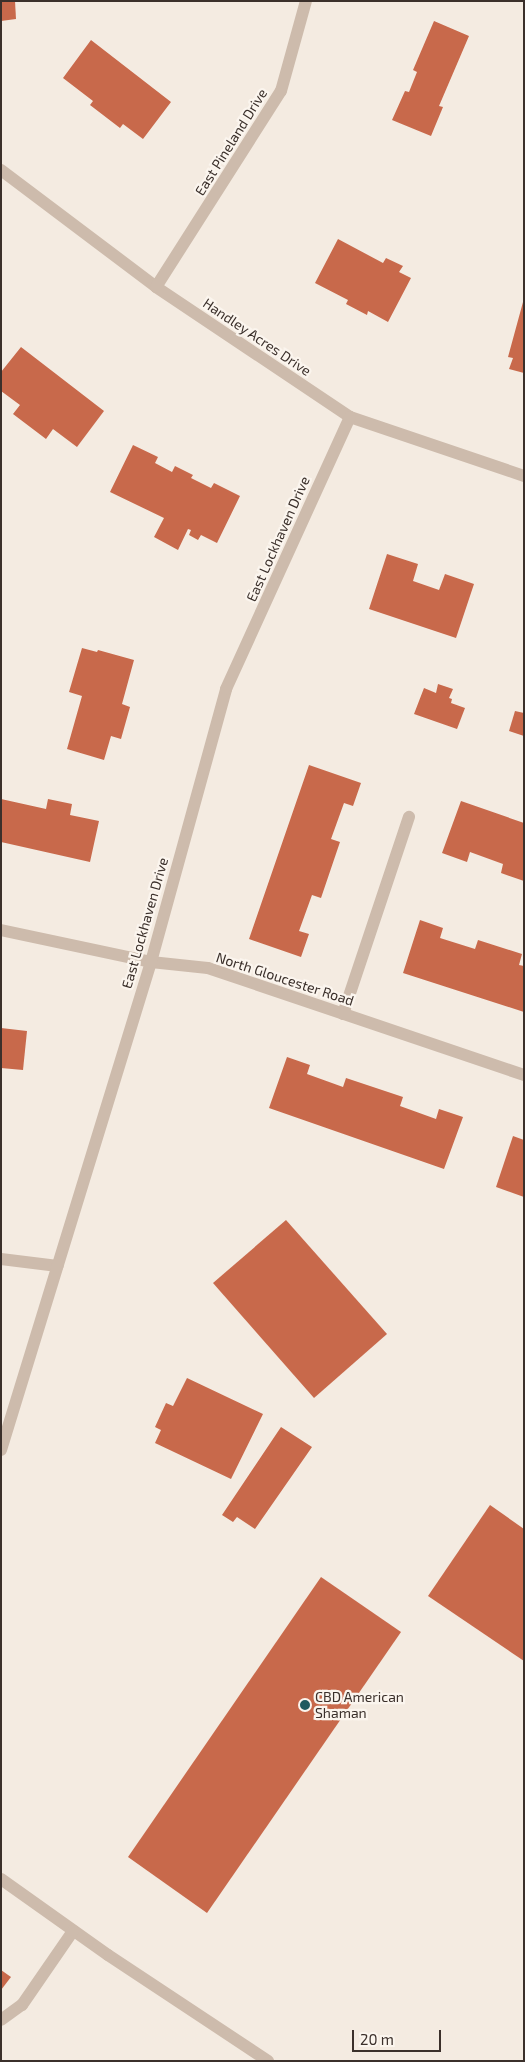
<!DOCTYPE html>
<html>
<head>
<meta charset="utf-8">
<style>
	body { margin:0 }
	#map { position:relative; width:525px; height:2062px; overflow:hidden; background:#f4ebe1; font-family:"Exo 2",sans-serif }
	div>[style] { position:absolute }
	.building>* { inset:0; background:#c8694b }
	.service>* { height:12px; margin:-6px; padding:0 6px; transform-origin:6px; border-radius:6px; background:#cdbbac }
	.minor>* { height:12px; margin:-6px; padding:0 6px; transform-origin:6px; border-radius:6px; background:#cdbbac }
	.dots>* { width:14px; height:14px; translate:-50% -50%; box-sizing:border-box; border:2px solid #fbf5ee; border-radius:50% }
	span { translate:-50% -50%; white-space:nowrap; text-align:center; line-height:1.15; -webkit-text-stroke:4.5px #fbf5ee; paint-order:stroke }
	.street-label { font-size:14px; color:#3b302b }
	.poi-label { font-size:14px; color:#3b302b }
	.left { translate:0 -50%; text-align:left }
	.frame { position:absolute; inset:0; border:2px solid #3b302b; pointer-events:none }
	.scale { position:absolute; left:352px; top:2030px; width:89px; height:22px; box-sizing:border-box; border:2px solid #3b302b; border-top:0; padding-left:6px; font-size:15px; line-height:18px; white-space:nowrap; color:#3b302b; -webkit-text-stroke:4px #fbf5ee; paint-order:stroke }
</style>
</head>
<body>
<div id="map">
	<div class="building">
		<i style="clip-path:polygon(1px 1px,15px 1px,16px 19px,1px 21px)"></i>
		<i style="clip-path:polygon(434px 21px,469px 36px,439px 106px,443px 107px,431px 136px,392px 120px,405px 91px,409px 92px,417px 72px,413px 70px)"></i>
		<i style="clip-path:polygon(91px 40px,171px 102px,143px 139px,123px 124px,120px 128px,90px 105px,93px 101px,63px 78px)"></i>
		<i style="clip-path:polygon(338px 239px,383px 263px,386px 258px,403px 266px,399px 272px,411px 278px,388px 322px,368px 311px,367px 315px,346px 304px,348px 300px,315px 283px)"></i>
		<i style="clip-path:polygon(523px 302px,524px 302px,524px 373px,509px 369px,513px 358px,508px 357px)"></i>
		<i style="clip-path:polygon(21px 347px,104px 411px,77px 447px,53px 429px,46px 439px,13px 414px,20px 405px,1px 391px,1px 372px)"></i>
		<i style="clip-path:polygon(133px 445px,158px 457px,155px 463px,172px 472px,175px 466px,193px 475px,191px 478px,211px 488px,214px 483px,240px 496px,217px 543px,201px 535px,198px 540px,189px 535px,191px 530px,188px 529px,178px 550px,154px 537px,164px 518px,110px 492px)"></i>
		<i style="clip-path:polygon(387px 554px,418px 564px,413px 581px,439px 590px,445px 574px,474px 584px,456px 638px,369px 609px)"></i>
		<i style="clip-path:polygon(82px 648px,97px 652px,98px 650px,134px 660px,122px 704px,130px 707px,121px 739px,111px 736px,104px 760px,67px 749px,82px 696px,69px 692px)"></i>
		<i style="clip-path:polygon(438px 684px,453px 689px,449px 698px,452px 699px,451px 703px,465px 708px,457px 729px,414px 714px,424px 688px,436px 693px)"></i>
		<i style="clip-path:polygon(515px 711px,524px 713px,524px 736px,509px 731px)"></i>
		<i style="clip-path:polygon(309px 765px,361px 783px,353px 806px,344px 803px,331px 839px,340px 842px,321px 898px,312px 895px,299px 931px,309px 934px,301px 957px,249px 939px)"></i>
		<i style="clip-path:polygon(1px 799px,46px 809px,48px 799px,72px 804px,70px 815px,99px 821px,90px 862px,1px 842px)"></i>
		<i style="clip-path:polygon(461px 801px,524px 823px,524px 881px,501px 873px,503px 864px,470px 852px,467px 862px,442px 853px)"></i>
		<i style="clip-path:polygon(420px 920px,443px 928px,440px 938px,475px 949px,478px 940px,522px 954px,519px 965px,524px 966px,524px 1012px,403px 973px)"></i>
		<i style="clip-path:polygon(1px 1028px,27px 1031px,23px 1070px,1px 1068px)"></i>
		<i style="clip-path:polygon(287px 1057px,310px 1065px,307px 1074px,343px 1087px,346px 1078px,403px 1097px,400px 1106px,436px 1119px,439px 1109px,463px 1117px,444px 1169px,269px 1108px)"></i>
		<i style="clip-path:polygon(513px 1136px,524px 1140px,524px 1197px,496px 1187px)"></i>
		<i style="clip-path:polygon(286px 1220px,387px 1334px,314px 1398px,213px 1283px)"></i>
		<i style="clip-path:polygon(187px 1378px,263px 1414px,231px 1479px,155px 1443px,161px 1430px,155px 1427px,166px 1403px,173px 1406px)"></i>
		<i style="clip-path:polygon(281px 1427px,312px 1447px,255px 1529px,237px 1517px,233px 1522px,222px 1515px)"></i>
		<i style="clip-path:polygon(490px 1505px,524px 1529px,524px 1661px,428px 1596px)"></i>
		<i style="clip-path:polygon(321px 1577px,401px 1632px,207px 1913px,128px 1857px)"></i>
		<i style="clip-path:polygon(1px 1970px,11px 1977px,1px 1990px)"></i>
	</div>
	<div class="service">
		<i style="left:343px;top:1014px;width:208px;rotate:-71.5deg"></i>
		<i style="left:1px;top:1259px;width:57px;rotate:7deg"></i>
		<i style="left:1px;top:1879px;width:131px;rotate:35.4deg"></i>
		<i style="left:108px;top:1955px;width:192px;rotate:33.5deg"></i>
		<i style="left:1px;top:2020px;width:26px;rotate:-36deg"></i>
		<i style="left:22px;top:2005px;width:90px;rotate:-55.4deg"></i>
	</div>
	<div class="minor">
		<i style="left:1px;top:170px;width:194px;rotate:37deg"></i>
		<i style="left:156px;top:287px;width:234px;rotate:33.8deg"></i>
		<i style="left:350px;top:417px;width:184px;rotate:18.7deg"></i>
		<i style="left:156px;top:287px;width:232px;rotate:-57.5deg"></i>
		<i style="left:281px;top:91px;width:93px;rotate:-74.5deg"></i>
		<i style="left:1px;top:930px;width:153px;rotate:12deg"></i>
		<i style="left:151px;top:962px;width:57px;rotate:6deg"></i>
		<i style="left:208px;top:968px;width:334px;rotate:18.7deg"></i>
		<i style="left:1px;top:1450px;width:511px;rotate:-72.91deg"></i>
		<i style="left:151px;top:962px;width:283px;rotate:-74.6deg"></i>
		<i style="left:226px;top:689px;width:299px;rotate:-65.5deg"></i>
	</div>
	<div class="dots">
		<i style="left:305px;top:1705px;background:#1f5a5e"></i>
	</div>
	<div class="street-label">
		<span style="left:231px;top:142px;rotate:-58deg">East Pineland Drive</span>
		<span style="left:257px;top:337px;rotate:34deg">Handley Acres Drive</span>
		<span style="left:278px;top:539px;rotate:-66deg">East Lockhaven Drive</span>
		<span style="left:145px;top:923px;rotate:-74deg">East Lockhaven Drive</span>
		<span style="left:285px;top:979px;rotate:18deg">North Gloucester Road</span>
	</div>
	<div class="poi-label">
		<span class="left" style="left:315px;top:1705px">CBD American<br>Shaman</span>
	</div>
	<div class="frame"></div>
	<div class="scale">20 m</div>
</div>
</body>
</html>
